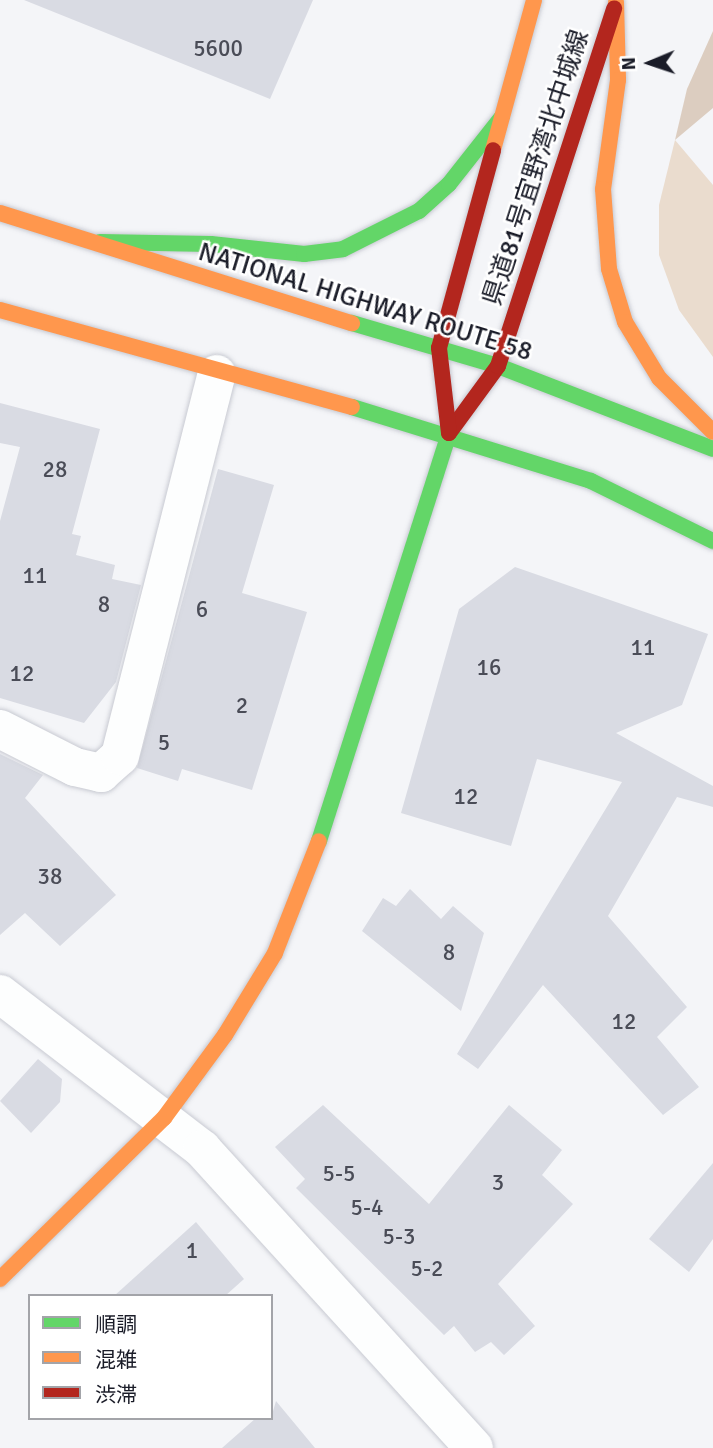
<!DOCTYPE html>
<html>
<head>
<meta charset="utf-8">
<style>
	body { margin:0 }
	#map { position:relative; width:713px; height:1448px; overflow:hidden; background:#f4f5f8; font-family:Signika,"Noto Sans JP",sans-serif }
	div>[style] { position:absolute }
	.green>* { inset:0; background:#eadcce }
	.forest>* { inset:0; background:#dccdc0 }
	.building>* { inset:0; background:#d9dbe3 }
	.roads { filter:drop-shadow(0 0 2px #c8cad2) drop-shadow(0 0 2px #c8cad2) }
	.street>* { height:38px; margin:-19px; padding:0 19px; transform-origin:19px; border-radius:19px; background:#fdfefe }
	.fast>* { height:16px; margin:-8px; padding:0 8px; transform-origin:8px; border-radius:8px; background:#63d668 }
	.slow>* { height:16px; margin:-8px; padding:0 8px; transform-origin:8px; border-radius:8px; background:#ff974d }
	.jam>* { height:16px; margin:-8px; padding:0 8px; transform-origin:8px; border-radius:8px; background:#b3261e }
	span { translate:-50% -50%; white-space:nowrap; text-align:center; line-height:1.15; -webkit-text-stroke:5px #fff; paint-order:stroke }
	.number-label { font-size:23px; color:#4a4c57 }
	.number-label span { -webkit-text-stroke-width:0 }
	.street-label { font-size:26px; color:#1a1c28 }
	.legend { position:absolute; left:28px; top:1294px; width:245px; height:126px; box-sizing:border-box; background:#fff; border:2px solid #a3a4a9; margin:0; padding:9px 12px; list-style:none; font-size:21px; color:#1a1c28 }
	.legend li { display:flex; align-items:center; gap:14px; height:35px }
	.legend b { width:35px; border:2px solid #a3a4a9 }
	.north { position:absolute; left:615px; top:28px; width:70px; height:70px; -webkit-text-stroke:5px #fff; paint-order:stroke; rotate:268deg; font-size:19px; font-weight:700; line-height:28px; text-align:center; color:#1a1c28 }
	.north::after { content:''; display:block; margin:auto; width:24px; height:32px; background:#1a1c28; clip-path:polygon(50% 0,100% 100%,50% 72%,0 100%) }
</style>
</head>
<body>
<div id="map">
	<div class="green">
		<i style="clip-path:polygon(675px 140px,713px 185px,713px 357px,679px 310px,659px 255px,659px 205px)"></i>
	</div>
	<div class="forest">
		<i style="clip-path:polygon(713px 31px,713px 108px,675px 140px,687px 89px)"></i>
	</div>
	<div class="building">
		<i style="clip-path:polygon(24px 0,313px 0,270px 99px)"></i>
		<i style="clip-path:polygon(0 403px,100px 429px,72px 534px,81px 536px,76px 555px,115px 565px,112px 579px,141px 585px,116px 682px,84px 723px,0 698px,0 521px,20px 447px,0 443px)"></i>
		<i style="clip-path:polygon(218px 469px,274px 485px,242px 593px,307px 612px,252px 790px,182px 769px,178px 781px,137px 768px)"></i>
		<i style="clip-path:polygon(515px 567px,708px 634px,682px 705px,616px 733px,713px 786px,713px 807px,677px 797px,608px 916px,687px 1007px,657px 1037px,699px 1087px,663px 1115px,543px 985px,478px 1069px,457px 1054px,622px 782px,537px 759px,511px 846px,401px 813px,459px 609px)"></i>
		<i style="clip-path:polygon(0 754px,43px 775px,25px 798px,116px 895px,60px 946px,25px 913px,0 935px)"></i>
		<i style="clip-path:polygon(410px 889px,441px 919px,453px 906px,484px 933px,461px 1011px,362px 931px,383px 898px,396px 906px)"></i>
		<i style="clip-path:polygon(38px 1059px,62px 1079px,60px 1102px,31px 1133px,0 1101px)"></i>
		<i style="clip-path:polygon(323px 1105px,429px 1204px,509px 1105px,562px 1150px,542px 1175px,573px 1204px,498px 1284px,535px 1326px,504px 1355px,491px 1342px,475px 1352px,454px 1326px,444px 1335px,296px 1188px,305px 1179px,275px 1147px)"></i>
		<i style="clip-path:polygon(713px 1163px,713px 1239px,689px 1272px,649px 1239px)"></i>
		<i style="clip-path:polygon(196px 1222px,244px 1279px,225px 1296px,114px 1296px)"></i>
		<i style="clip-path:polygon(276px 1401px,315px 1448px,222px 1448px,256px 1418px,271px 1418px)"></i>
	</div>
	<div class="roads">
		<div class="street">
			<i style="left:0;top:729px;width:84px;rotate:26.9deg"></i>
			<i style="left:75px;top:767px;width:27px;rotate:13deg"></i>
			<i style="left:101px;top:773px;width:25px;rotate:-42deg"></i>
			<i style="left:120px;top:756px;width:394px;rotate:-75.8deg"></i>
			<i style="left:0;top:994px;width:255px;rotate:37.5deg"></i>
			<i style="left:202px;top:1149px;width:404px;rotate:47.7deg"></i>
		</div>
		<div class="fast">
			<i style="left:100px;top:242px;width:111px;rotate:1deg"></i>
			<i style="left:211px;top:244px;width:94px;rotate:6.1deg"></i>
			<i style="left:304px;top:254px;width:39px;rotate:-7deg"></i>
			<i style="left:343px;top:249px;width:85px;rotate:-26.6deg"></i>
			<i style="left:419px;top:211px;width:40px;rotate:-42deg"></i>
			<i style="left:449px;top:184px;width:85px;rotate:-51.7deg"></i>
			<i style="left:352px;top:323px;width:152px;rotate:16.4deg"></i>
			<i style="left:498px;top:366px;width:230px;rotate:21.1deg"></i>
			<i style="left:352px;top:407px;width:250px;rotate:17.2deg"></i>
			<i style="left:591px;top:481px;width:136px;rotate:26.2deg"></i>
			<i style="left:319px;top:841px;width:428px;rotate:-72.3deg"></i>
		</div>
		<div class="slow">
			<i style="left:616px;top:2px;width:78px;rotate:88.5deg"></i>
			<i style="left:618px;top:80px;width:110px;rotate:97.8deg"></i>
			<i style="left:603px;top:189px;width:80px;rotate:85.7deg"></i>
			<i style="left:609px;top:269px;width:55px;rotate:73.2deg"></i>
			<i style="left:625px;top:322px;width:66px;rotate:58.7deg"></i>
			<i style="left:659px;top:378px;width:76px;rotate:45deg"></i>
			<i style="left:493px;top:150px;width:156px;rotate:-74.7deg"></i>
			<i style="left:0;top:213px;width:369px;rotate:17.4deg"></i>
			<i style="left:0;top:310px;width:365px;rotate:15.4deg"></i>
			<i style="left:0;top:1279px;width:230px;rotate:-44.5deg"></i>
			<i style="left:164px;top:1118px;width:103px;rotate:-53.7deg"></i>
			<i style="left:225px;top:1035px;width:96px;rotate:-58.6deg"></i>
			<i style="left:275px;top:953px;width:120px;rotate:-68.6deg"></i>
		</div>
		<div class="jam">
			<i style="left:449px;top:433px;width:83px;rotate:-53.8deg"></i>
			<i style="left:498px;top:366px;width:376px;rotate:-72deg"></i>
			<i style="left:449px;top:433px;width:86px;rotate:-96.7deg"></i>
			<i style="left:439px;top:348px;width:205px;rotate:-74.7deg"></i>
		</div>
	</div>
	<div class="number-label">
		<span style="left:218px;top:49px">5600</span>
		<span style="left:55px;top:470px">28</span>
		<span style="left:35px;top:576px">11</span>
		<span style="left:104px;top:605px">8</span>
		<span style="left:202px;top:610px">6</span>
		<span style="left:643px;top:648px">11</span>
		<span style="left:489px;top:668px">16</span>
		<span style="left:22px;top:674px">12</span>
		<span style="left:242px;top:706px">2</span>
		<span style="left:164px;top:743px">5</span>
		<span style="left:466px;top:797px">12</span>
		<span style="left:50px;top:877px">38</span>
		<span style="left:449px;top:953px">8</span>
		<span style="left:624px;top:1022px">12</span>
		<span style="left:339px;top:1174px">5-5</span>
		<span style="left:498px;top:1183px">3</span>
		<span style="left:367px;top:1208px">5-4</span>
		<span style="left:399px;top:1237px">5-3</span>
		<span style="left:192px;top:1251px">1</span>
		<span style="left:427px;top:1269px">5-2</span>
	</div>
	<div class="street-label">
		<span style="left:537px;top:168px;rotate:-72deg">県道81号宜野湾北中城線</span>
		<span style="left:365px;top:303px;rotate:17deg">NATIONAL HIGHWAY ROUTE 58</span>
	</div>
	<ul class="legend">
	<li><b style="height:9px;background:#63d668"></b>順調</li>
	<li><b style="height:9px;background:#ff974d"></b>混雑</li>
	<li><b style="height:9px;background:#b3261e"></b>渋滞</li>
	</ul>
	<div class="north">N</div>
</div>
</body>
</html>
